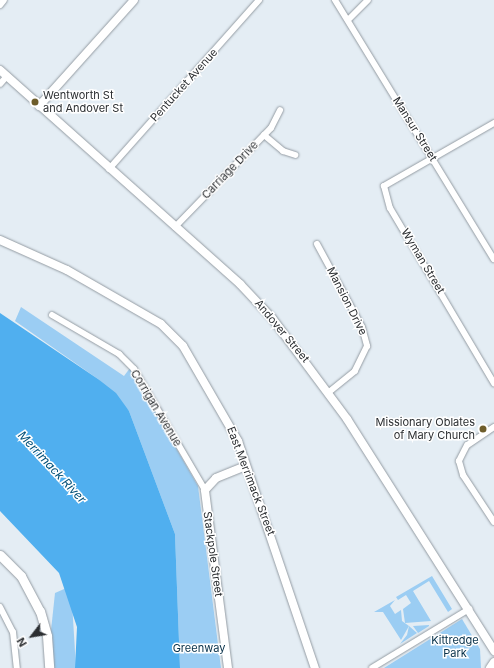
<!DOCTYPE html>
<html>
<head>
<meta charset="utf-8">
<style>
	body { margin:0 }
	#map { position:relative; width:494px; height:668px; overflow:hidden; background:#e4edf4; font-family:Inter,sans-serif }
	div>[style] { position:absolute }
	.green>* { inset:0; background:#9bcdf3 }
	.water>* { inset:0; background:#50afef }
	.roads { filter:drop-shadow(0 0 1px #949ca3) drop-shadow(0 0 1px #949ca3) }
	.street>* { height:6px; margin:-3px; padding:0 3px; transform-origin:3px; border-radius:3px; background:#fff }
	.secondary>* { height:8px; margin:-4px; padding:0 4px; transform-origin:4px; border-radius:4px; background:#fff }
	.primary>* { height:9px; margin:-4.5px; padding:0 4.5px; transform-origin:4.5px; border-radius:4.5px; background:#fff }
	.dots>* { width:11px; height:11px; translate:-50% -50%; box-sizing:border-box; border:2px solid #fff; border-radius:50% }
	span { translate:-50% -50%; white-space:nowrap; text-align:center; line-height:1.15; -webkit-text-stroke:3px #fff; paint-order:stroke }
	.street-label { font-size:11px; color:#2b2e31 }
	.poi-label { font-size:11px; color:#2b2e31 }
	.left { translate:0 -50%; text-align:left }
	.right { translate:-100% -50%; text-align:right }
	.park-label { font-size:11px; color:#052f48 }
	.water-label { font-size:12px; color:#004f78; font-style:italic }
	.north { position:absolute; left:12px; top:616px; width:40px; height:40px; -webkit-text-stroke:3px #fff; paint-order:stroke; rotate:239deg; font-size:11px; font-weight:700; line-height:16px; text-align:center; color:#2b2e31 }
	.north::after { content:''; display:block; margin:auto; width:14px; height:18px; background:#2b2e31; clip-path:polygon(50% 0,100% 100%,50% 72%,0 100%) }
</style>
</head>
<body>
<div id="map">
	<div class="green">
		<i style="clip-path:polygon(21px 307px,124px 376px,130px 368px,198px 486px,221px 668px,180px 668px,175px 534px,129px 411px,98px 379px,15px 321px)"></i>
		<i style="clip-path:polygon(432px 576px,452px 609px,448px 612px,429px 581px,413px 591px,431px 621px,405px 623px,403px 609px,411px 603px,406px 595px,398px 600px,396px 597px)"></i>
		<i style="clip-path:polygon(71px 586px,76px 668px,47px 668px,55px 593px)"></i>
		<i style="clip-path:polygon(395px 600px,390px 606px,395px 614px,401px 610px,402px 621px,409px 626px,401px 640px,383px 612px,374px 612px)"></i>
		<i style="clip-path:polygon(462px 619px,480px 649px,481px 668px,384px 668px)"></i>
		<i style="clip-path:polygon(409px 626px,417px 633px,400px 644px,407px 635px)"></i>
		<i style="clip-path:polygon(429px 626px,418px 633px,413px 626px,429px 625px)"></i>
	</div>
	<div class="water">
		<i style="clip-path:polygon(0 313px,98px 379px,116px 393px,129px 411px,175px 534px,180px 668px,75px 668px,77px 627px,59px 573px,0 511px)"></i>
	</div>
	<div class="roads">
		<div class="street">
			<i style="left:335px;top:0;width:304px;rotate:58.5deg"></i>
			<i style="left:0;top:5px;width:6px;rotate:-51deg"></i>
			<i style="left:348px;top:20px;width:28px;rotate:-45deg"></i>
			<i style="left:0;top:84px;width:11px;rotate:-49deg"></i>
			<i style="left:494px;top:123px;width:127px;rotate:150.2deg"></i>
			<i style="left:384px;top:186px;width:23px;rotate:75deg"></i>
			<i style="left:390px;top:208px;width:204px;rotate:59.3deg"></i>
			<i style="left:264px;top:135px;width:25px;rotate:40deg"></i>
			<i style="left:283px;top:151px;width:13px;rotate:18deg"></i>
			<i style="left:109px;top:169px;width:226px;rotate:-48.4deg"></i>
			<i style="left:175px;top:227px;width:138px;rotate:-45.9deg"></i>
			<i style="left:271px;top:128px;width:20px;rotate:-63deg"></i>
			<i style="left:317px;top:244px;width:94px;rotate:61.5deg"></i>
			<i style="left:362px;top:327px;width:20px;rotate:75deg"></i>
			<i style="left:367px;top:346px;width:28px;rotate:116deg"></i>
			<i style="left:355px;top:371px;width:33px;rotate:141deg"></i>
			<i style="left:52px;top:315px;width:78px;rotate:30.2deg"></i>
			<i style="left:119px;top:354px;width:21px;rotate:45deg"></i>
			<i style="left:134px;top:369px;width:140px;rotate:59.6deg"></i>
			<i style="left:494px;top:427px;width:32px;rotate:146deg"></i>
			<i style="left:467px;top:445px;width:18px;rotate:117deg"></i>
			<i style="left:459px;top:461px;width:15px;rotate:74deg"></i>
			<i style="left:463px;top:475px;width:56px;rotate:56.6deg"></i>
			<i style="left:0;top:607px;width:28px;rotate:63deg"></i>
			<i style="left:13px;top:632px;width:36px;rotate:84deg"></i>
			<i style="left:372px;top:668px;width:114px;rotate:-31.3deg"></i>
		</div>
		<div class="secondary">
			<i style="left:0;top:70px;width:322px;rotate:41.7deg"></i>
			<i style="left:240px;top:284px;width:47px;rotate:46.7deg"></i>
			<i style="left:272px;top:318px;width:126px;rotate:53.4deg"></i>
			<i style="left:347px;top:419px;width:275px;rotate:57.6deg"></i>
			<i style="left:39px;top:106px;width:142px;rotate:-48.1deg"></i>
			<i style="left:0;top:240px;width:73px;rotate:24.1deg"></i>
			<i style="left:67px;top:270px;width:108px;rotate:29.9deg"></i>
			<i style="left:161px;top:324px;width:31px;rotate:45deg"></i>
			<i style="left:183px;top:346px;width:110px;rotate:59.9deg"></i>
			<i style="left:238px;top:441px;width:240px;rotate:71.3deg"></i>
			<i style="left:228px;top:668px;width:179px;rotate:-97.4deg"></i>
			<i style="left:205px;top:490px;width:16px;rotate:-47deg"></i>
			<i style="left:216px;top:478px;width:32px;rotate:-22deg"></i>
			<i style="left:490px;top:668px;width:7px;rotate:-56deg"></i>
		</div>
		<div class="primary">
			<i style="left:0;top:555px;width:30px;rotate:45deg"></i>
			<i style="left:21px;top:576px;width:40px;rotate:62deg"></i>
			<i style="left:40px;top:611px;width:26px;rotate:74deg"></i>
			<i style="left:47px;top:636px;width:32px;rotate:86deg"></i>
		</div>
	</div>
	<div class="dots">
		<i style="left:35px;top:102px;background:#6e5d2b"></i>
		<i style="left:483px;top:429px;background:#6e5d2b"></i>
	</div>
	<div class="street-label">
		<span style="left:184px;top:85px;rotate:-48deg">Pentucket Avenue</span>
		<span style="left:415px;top:129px;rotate:58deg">Mansur Street</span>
		<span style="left:230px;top:170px;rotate:-46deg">Carriage Drive</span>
		<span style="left:423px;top:261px;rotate:59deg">Wyman Street</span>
		<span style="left:347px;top:301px;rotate:63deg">Mansion Drive</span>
		<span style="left:282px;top:331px;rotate:50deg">Andover Street</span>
		<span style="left:156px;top:408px;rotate:59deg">Corrigan Avenue</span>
		<span style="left:251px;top:481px;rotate:69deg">East Merrimack Street</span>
		<span style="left:213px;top:554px;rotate:82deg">Stackpole Street</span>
	</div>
	<div class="poi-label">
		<span class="left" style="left:43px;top:102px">Wentworth St<br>and Andover St</span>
		<span class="right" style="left:475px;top:429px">Missionary Oblates<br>of Mary Church</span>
	</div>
	<div class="park-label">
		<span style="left:455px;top:647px">Kittredge<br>Park</span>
		<span style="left:199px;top:648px">Greenway</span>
	</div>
	<div class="water-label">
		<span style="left:52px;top:467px;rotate:47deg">Merrimack River</span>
	</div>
	<div class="north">N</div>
</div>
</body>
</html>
